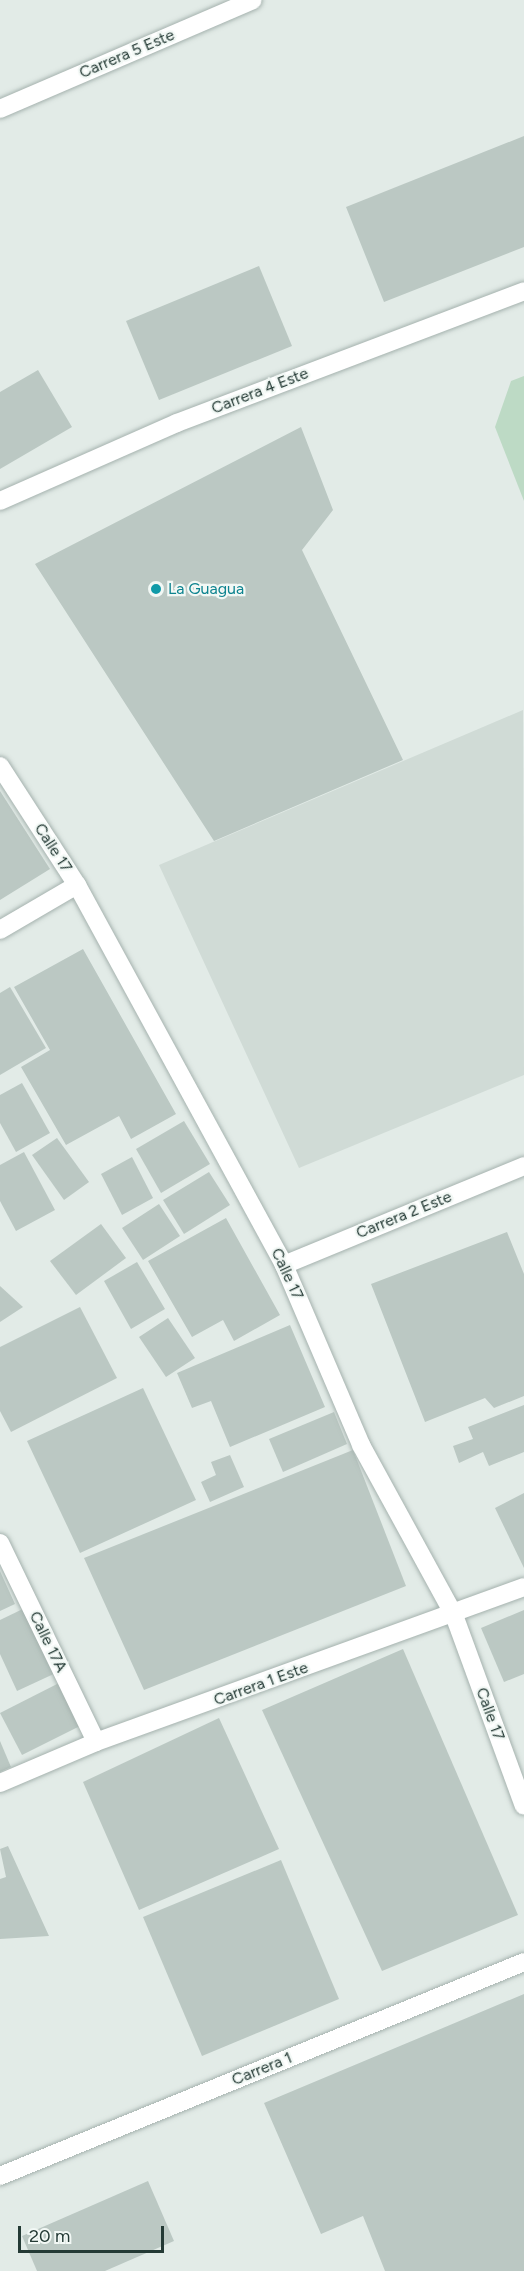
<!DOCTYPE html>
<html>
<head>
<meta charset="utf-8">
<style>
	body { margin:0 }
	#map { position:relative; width:524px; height:2271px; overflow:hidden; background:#e2ebe7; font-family:Figtree,sans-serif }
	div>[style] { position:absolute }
	.built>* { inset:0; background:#d0dbd6 }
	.green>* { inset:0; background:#bddac5 }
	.building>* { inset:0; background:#bbc8c3 }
	.roads { filter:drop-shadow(0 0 2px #a5b2ae) drop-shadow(0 0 2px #a5b2ae) }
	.street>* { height:18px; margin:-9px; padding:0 9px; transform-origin:9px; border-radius:9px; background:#fff }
	.dots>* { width:16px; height:16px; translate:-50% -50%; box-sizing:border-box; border:3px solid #f2f8f5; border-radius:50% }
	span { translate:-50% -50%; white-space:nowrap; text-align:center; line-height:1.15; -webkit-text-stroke:4.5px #f2f8f5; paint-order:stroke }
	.street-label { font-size:16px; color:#243a35 }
	.culture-label { font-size:16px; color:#0d838f }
	.left { translate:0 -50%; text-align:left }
	.scale { position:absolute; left:18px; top:2226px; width:146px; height:27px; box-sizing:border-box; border:3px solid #243a35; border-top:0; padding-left:8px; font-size:18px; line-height:21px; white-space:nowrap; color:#243a35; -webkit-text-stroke:4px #f2f8f5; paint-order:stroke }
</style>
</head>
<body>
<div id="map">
	<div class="built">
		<i style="clip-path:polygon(523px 710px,524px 1075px,299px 1168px,159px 865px)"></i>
	</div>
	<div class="green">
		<i style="clip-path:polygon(524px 376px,524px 501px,495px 427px,511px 381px)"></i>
	</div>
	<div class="building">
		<i style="clip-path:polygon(524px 136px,524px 247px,384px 302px,346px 207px)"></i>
		<i style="clip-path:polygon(259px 266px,292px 346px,159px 400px,126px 321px)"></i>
		<i style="clip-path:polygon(38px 370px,72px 427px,0 469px,0 392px)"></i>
		<i style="clip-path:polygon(301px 427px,333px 510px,302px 550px,403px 760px,214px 841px,35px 564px)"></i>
		<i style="clip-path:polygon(0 791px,50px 869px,0 900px)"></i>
		<i style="clip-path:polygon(83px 949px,176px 1114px,131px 1139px,119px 1116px,66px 1145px,21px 1067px,50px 1050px,14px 987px)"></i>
		<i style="clip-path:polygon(10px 987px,46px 1048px,0 1075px,0 993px)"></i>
		<i style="clip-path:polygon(22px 1083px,50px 1133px,16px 1152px,0 1123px,0 1095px)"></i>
		<i style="clip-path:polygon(184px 1121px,210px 1164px,161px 1193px,136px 1149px)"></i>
		<i style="clip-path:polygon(57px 1138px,89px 1182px,64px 1200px,32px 1155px)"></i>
		<i style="clip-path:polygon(24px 1152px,55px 1210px,16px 1231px,0 1201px,0 1165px)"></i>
		<i style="clip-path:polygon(132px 1157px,153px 1198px,122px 1215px,101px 1174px)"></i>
		<i style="clip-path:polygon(209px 1172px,230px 1205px,184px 1234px,163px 1200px)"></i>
		<i style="clip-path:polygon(159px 1204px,180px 1236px,143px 1260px,122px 1228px)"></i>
		<i style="clip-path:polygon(226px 1218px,280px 1315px,234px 1341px,223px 1320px,192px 1337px,148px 1261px)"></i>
		<i style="clip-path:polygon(101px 1224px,126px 1258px,76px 1295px,50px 1261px)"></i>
		<i style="clip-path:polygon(507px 1232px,524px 1274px,524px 1396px,494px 1408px,485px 1398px,425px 1422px,371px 1284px)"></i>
		<i style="clip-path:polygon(137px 1262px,165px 1309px,131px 1329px,104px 1281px)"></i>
		<i style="clip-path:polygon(0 1286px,23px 1307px,0 1322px)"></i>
		<i style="clip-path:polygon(80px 1307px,117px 1378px,11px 1432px,0 1411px,0 1347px)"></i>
		<i style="clip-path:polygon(168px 1318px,195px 1358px,166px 1377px,139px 1337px)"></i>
		<i style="clip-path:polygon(290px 1325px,325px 1407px,230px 1447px,211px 1401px,192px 1408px,177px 1373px)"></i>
		<i style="clip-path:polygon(143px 1388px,196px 1500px,80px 1553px,27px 1441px)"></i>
		<i style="clip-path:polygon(524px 1405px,524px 1452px,489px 1466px,483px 1452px,459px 1463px,453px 1446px,473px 1439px,468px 1427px)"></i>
		<i style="clip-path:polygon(334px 1412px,347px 1444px,283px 1472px,269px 1439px)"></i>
		<i style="clip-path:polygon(353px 1450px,406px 1586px,144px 1690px,84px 1558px)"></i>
		<i style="clip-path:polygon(230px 1455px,244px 1487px,210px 1502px,201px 1482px,216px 1475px,211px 1462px)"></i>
		<i style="clip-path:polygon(524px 1493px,524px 1568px,495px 1508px)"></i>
		<i style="clip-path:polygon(0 1571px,15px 1604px,0 1611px)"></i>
		<i style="clip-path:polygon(27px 1607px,58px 1672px,17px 1691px,0 1654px,0 1620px)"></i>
		<i style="clip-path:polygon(524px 1610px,524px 1674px,504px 1682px,481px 1628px)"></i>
		<i style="clip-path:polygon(403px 1649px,518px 1915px,382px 1971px,262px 1710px)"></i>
		<i style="clip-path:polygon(61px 1682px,82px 1725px,22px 1755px,0 1713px)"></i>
		<i style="clip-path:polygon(219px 1718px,279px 1849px,139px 1910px,83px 1782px)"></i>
		<i style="clip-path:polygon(0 1741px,11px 1767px,0 1772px)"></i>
		<i style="clip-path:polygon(8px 1846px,49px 1936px,0 1939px,0 1879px,6px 1877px,0 1849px)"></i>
		<i style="clip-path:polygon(281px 1860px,339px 1999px,202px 2056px,143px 1917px)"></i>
		<i style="clip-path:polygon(524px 1994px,524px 2271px,385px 2271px,363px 2216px,321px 2234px,264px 2103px)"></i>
		<i style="clip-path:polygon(148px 2181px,174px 2241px,105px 2271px,37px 2271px,22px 2236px)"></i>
	</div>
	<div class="roads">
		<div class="street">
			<i style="left:0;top:109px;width:275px;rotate:-23.3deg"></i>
			<i style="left:0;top:501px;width:193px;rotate:-23.8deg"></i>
			<i style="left:177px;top:423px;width:371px;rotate:-20.8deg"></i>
			<i style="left:0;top:766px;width:142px;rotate:57.1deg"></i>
			<i style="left:77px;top:885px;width:433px;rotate:61.4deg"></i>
			<i style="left:284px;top:1265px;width:196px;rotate:66.8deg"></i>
			<i style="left:361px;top:1445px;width:194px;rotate:61.3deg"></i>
			<i style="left:454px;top:1615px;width:203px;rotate:69.9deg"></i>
			<i style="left:0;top:930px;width:89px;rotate:-30.3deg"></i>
			<i style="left:284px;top:1265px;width:260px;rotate:-22.4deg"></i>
			<i style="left:0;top:1543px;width:221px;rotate:64.2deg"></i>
			<i style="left:0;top:1783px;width:104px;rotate:-23.1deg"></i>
			<i style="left:96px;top:1742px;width:455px;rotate:-19.9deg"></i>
			<i style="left:0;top:2176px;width:566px;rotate:-22.21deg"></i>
		</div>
	</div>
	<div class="dots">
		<i style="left:156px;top:589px;background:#0f9aa8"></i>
	</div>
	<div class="street-label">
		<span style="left:127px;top:54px;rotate:-23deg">Carrera 5 Este</span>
		<span style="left:260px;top:391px;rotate:-21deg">Carrera 4 Este</span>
		<span style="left:53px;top:848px;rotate:57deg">Calle 17</span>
		<span style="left:404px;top:1215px;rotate:-22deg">Carrera 2 Este</span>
		<span style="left:287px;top:1274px;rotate:65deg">Calle 17</span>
		<span style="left:48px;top:1642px;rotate:64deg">Calle 17A</span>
		<span style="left:261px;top:1684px;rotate:-20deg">Carrera 1 Este</span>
		<span style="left:490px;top:1714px;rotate:70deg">Calle 17</span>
		<span style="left:262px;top:2069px;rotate:-22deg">Carrera 1</span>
	</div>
	<div class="culture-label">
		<span class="left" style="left:168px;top:589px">La Guagua</span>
	</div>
	<div class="scale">20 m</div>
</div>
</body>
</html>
